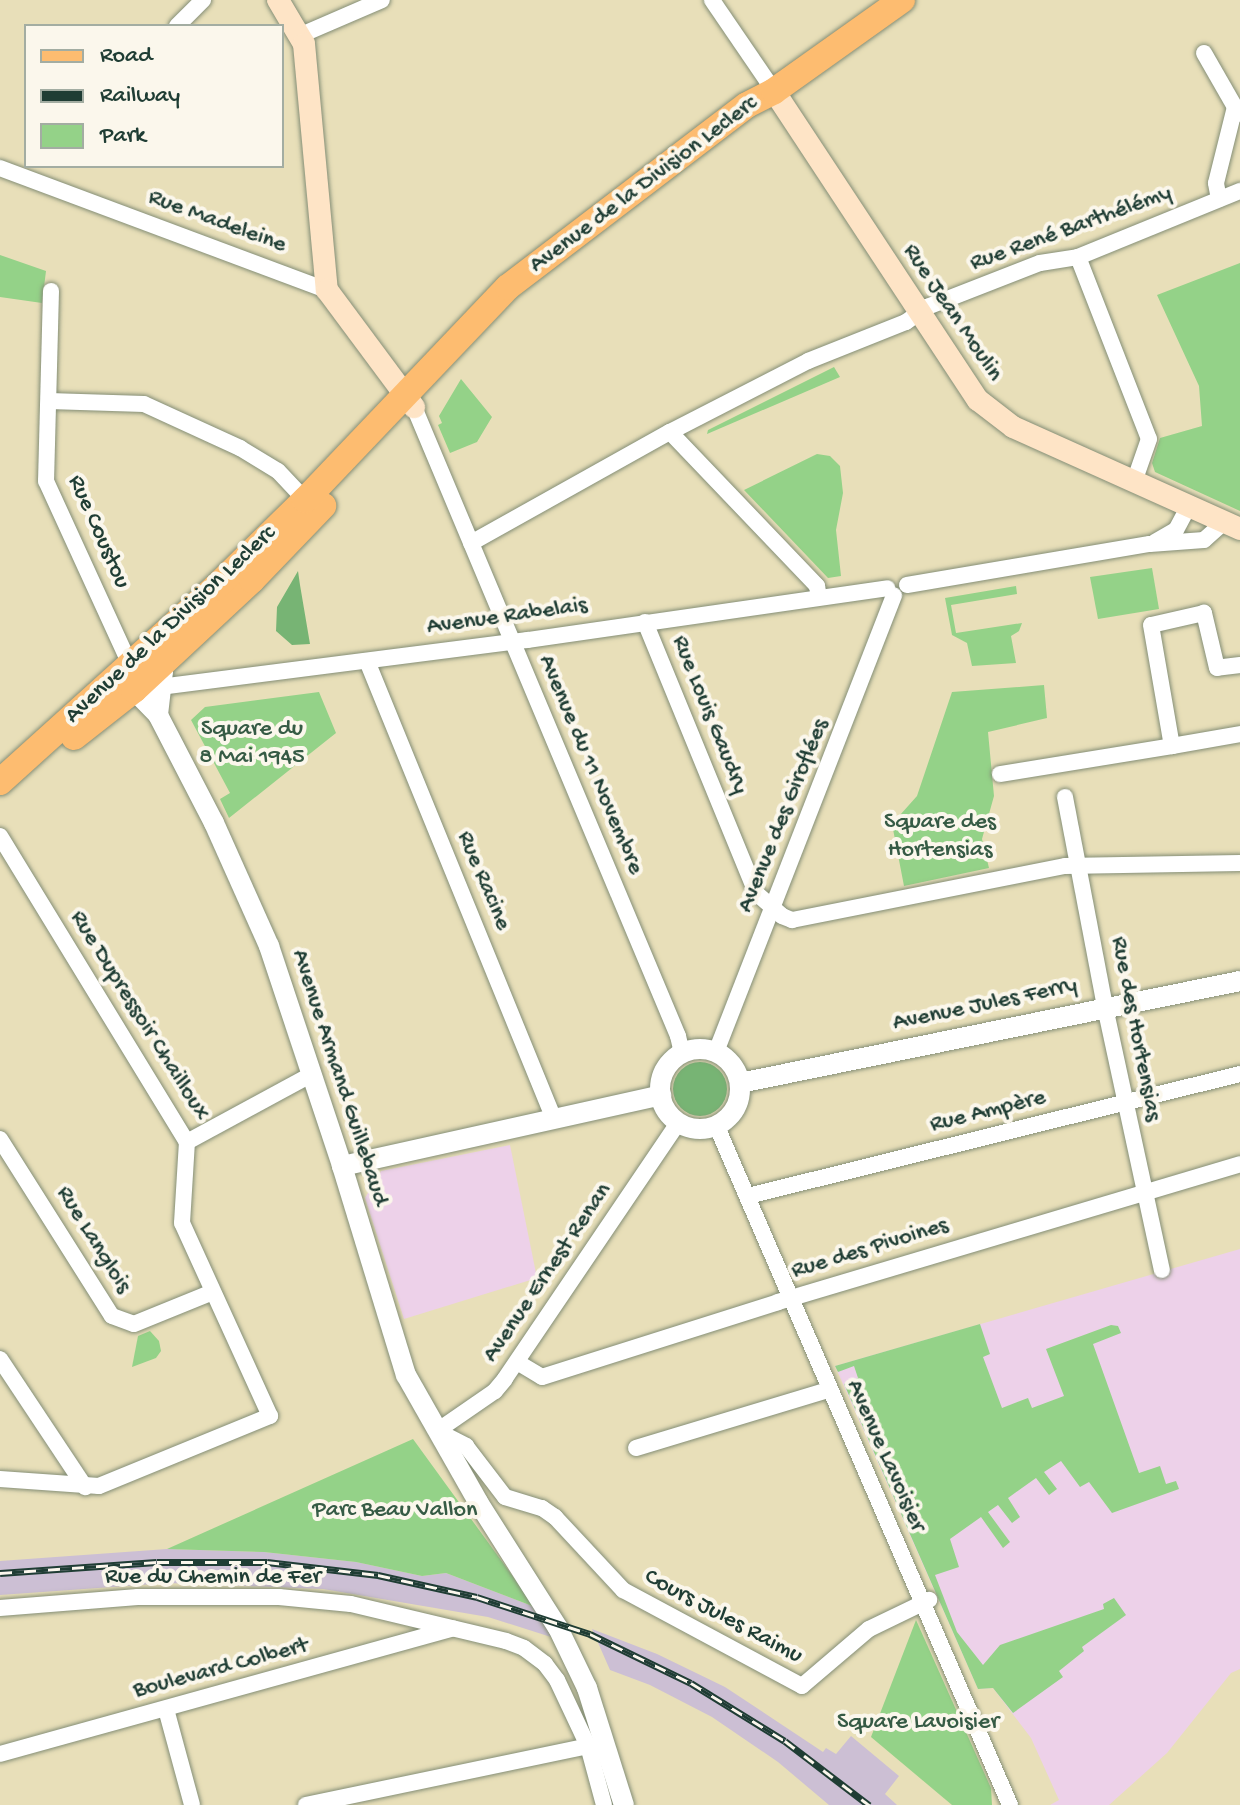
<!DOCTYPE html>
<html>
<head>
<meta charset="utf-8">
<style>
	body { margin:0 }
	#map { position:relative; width:1240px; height:1805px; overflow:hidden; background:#e8dfb9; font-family:"Gochi Hand",sans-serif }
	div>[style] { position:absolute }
	.built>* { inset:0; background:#edd1e9 }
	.industrial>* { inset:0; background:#ccbfd4 }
	.green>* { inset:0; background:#94d288 }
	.forest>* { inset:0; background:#77b474 }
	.round { border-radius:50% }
	.roads { filter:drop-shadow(0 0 2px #848e76) drop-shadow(0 0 2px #848e76) }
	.minor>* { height:16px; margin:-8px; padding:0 8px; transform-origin:8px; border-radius:8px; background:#fff }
	.tertiary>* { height:20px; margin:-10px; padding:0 10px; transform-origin:10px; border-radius:10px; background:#fff }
	.tertiary>.ring { margin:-10px; padding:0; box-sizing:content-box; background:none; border:20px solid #fff; border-radius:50% }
	.secondary>* { height:22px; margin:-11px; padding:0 11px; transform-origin:11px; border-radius:11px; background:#fee4c6 }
	.primary>* { height:26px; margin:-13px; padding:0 13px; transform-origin:13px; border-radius:13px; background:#fdbc70 }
	.rail>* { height:7px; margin-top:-3.5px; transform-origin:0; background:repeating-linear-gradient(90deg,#fbf7ec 0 12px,#1f3d34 0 24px); box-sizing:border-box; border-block:2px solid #1f3d34 }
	span { translate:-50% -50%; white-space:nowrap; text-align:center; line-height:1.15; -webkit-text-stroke:8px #fbf7ec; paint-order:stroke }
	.street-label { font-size:24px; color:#1f3d34 }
	.park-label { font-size:24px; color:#365b45 }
	.legend { position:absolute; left:24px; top:24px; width:260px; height:144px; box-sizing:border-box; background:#fbf7ec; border:2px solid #a3ada2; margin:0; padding:10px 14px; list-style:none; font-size:24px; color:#1f3d34 }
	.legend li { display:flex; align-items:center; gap:16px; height:40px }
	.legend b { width:40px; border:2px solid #a3ada2 }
</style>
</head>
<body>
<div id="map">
	<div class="built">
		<i style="clip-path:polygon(510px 1145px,537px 1278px,404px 1319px,365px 1198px,381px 1171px)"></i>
		<i style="clip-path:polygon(1240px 1249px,1240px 1669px,1231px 1673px,1167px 1753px,1109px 1805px,1050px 1805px,1059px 1800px,1031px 1738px,993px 1688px,978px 1689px,835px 1366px)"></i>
	</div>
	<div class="industrial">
		<i style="clip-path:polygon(167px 1549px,264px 1552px,356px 1562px,422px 1576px,446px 1573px,535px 1607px,551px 1637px,488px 1617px,323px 1589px,168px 1583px,0 1595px,0 1561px)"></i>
		<i style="clip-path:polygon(592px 1629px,657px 1654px,725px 1687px,823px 1752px,826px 1748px,836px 1754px,851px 1736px,899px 1776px,885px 1794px,897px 1805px,829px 1805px,778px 1762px,712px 1717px,650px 1685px,610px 1670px)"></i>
	</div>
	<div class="green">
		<i style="clip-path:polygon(0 255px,46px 271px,42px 303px,0 297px)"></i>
		<i style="clip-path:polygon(1240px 263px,1240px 511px,1155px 472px,1152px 463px,1160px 438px,1202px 426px,1199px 386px,1157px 295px)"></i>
		<i style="clip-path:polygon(834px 367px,840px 377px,707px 434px,708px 430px)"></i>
		<i style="clip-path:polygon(461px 379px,492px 417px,477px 442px,450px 453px,438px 425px,442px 423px,439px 416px)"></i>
		<i style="clip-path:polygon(817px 454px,830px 456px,840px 466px,843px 493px,836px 530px,841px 576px,828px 578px,744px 490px)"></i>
		<i style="clip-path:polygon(1152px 568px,1159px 609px,1098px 619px,1090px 577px)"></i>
		<i style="clip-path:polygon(1016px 586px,1017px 594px,951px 605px,956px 633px,1022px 623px,1019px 631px,1011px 636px,1016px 663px,972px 666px,967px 643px,952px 635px,945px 598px)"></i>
		<i style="clip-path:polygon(1044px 685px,1047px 718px,988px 732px,994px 796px,982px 839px,989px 868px,904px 886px,892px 824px,917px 796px,952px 692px)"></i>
		<i style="clip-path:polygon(319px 692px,336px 733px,229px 818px,220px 799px,230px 793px,191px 720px,205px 707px)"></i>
		<i style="clip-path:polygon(980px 1324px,990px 1354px,983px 1357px,1002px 1408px,1028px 1398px,1032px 1408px,1064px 1396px,1046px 1349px,1111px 1325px,1118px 1326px,1121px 1333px,1093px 1344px,1139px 1473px,1160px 1466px,1166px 1484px,1176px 1481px,1179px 1489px,1112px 1513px,1089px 1482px,1080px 1487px,1061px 1461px,1044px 1472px,1057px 1489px,1049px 1495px,1036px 1478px,1008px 1498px,1020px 1517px,1012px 1523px,998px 1505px,988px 1512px,1010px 1542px,1003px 1548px,981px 1517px,950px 1539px,959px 1567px,935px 1575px,957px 1632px,983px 1665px,1000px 1645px,1104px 1609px,1103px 1604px,1114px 1598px,1126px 1615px,1082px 1647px,1084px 1651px,1059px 1671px,1063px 1677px,1013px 1713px,993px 1688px,978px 1689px,844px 1384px,858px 1378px,854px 1366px,838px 1372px,835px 1366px)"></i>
		<i style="clip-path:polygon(150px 1331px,159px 1341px,161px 1351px,156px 1358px,132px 1367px,138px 1336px)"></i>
		<i style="clip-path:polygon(413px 1439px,535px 1607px,446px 1573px,422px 1576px,356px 1562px,264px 1552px,167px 1549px)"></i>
		<i style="clip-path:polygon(916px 1620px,991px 1788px,992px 1805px,952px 1805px,871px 1737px)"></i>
	</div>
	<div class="forest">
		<i style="clip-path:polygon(298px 571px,300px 585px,310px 644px,292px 645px,276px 631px,277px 607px)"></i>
		<i class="round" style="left:673px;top:1062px;width:54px;height:54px"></i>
	</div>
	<div class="roads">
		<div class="minor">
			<i style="left:712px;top:0;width:110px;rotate:55.7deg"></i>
			<i style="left:177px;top:26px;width:37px;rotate:-45deg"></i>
			<i style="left:301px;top:35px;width:88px;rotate:-23.4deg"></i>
			<i style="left:1204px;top:53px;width:70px;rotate:60.2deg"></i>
			<i style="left:0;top:168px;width:349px;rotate:20.5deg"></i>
			<i style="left:1219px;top:199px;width:16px;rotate:-101deg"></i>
			<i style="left:1216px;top:183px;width:78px;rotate:-76deg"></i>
			<i style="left:1078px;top:257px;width:195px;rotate:68.7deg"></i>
			<i style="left:1149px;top:439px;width:46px;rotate:109.2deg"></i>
			<i style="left:51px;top:291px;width:190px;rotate:91.5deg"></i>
			<i style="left:46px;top:481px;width:207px;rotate:65.4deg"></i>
			<i style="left:49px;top:401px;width:95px;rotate:1.8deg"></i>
			<i style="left:144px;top:404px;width:106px;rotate:24.6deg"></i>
			<i style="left:240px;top:448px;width:44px;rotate:31.2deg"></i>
			<i style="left:278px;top:471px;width:45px;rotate:46.8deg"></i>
			<i style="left:414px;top:407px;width:682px;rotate:67.23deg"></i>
			<i style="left:678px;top:1036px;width:17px;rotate:77deg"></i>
			<i style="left:670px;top:432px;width:213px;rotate:46.3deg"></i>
			<i style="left:817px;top:586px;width:11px;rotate:80deg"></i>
			<i style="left:1155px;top:542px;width:24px;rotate:-30deg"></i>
			<i style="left:1176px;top:530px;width:27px;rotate:-62deg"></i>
			<i style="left:471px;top:543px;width:228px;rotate:-29.2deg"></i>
			<i style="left:670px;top:432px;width:155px;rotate:-27.2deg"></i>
			<i style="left:808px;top:361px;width:105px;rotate:-21.7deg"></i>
			<i style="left:906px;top:322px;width:26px;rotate:-36deg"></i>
			<i style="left:927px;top:307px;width:121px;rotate:-21.3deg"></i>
			<i style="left:1040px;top:263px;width:38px;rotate:-9deg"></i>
			<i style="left:1078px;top:257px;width:175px;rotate:-22.2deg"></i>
			<i style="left:907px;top:585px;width:246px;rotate:-9.6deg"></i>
			<i style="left:1150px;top:544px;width:54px;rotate:-4.2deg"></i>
			<i style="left:1204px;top:540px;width:27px;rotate:-42deg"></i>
			<i style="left:645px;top:622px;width:293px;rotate:67.7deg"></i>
			<i style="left:756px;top:893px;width:35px;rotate:41deg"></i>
			<i style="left:782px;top:916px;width:11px;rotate:22deg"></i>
			<i style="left:792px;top:920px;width:278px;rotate:-11.2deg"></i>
			<i style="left:1065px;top:866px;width:175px;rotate:-1deg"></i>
			<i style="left:367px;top:661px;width:495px;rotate:67.8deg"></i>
			<i style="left:1240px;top:665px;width:23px;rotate:173deg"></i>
			<i style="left:1217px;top:668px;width:57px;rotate:-103.3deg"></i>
			<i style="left:1204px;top:613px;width:54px;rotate:167.2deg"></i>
			<i style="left:1151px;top:625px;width:123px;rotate:80.2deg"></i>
			<i style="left:1172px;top:746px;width:69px;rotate:-10deg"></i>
			<i style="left:152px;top:688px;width:379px;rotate:-7.3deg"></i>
			<i style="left:528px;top:640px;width:363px;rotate:-8.2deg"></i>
			<i style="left:1000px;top:774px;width:174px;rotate:-9.2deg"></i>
			<i style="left:1065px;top:797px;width:214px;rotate:79.2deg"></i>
			<i style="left:1105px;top:1007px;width:269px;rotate:77.8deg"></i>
			<i style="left:0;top:836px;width:359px;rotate:58.6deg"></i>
			<i style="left:187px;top:1142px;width:142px;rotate:-28.5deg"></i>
			<i style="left:716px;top:1052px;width:490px;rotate:-68.7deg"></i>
			<i style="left:678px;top:1123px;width:309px;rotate:124.1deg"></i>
			<i style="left:505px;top:1379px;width:16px;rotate:130deg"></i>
			<i style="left:495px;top:1391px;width:70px;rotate:145.4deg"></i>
			<i style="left:437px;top:1431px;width:33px;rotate:27deg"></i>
			<i style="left:466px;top:1446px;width:64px;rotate:52.6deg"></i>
			<i style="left:505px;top:1497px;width:39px;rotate:17deg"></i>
			<i style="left:542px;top:1508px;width:16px;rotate:35deg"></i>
			<i style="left:555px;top:1517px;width:100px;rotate:47deg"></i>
			<i style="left:623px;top:1590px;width:203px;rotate:28.2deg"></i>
			<i style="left:802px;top:1686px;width:88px;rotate:-40.4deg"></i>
			<i style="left:869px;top:1629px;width:67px;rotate:-25.8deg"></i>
			<i style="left:717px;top:1127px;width:739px;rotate:66.63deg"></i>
			<i style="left:0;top:1139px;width:209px;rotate:57.7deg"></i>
			<i style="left:112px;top:1316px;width:23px;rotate:20deg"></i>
			<i style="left:134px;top:1324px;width:85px;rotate:-22.1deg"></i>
			<i style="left:748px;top:1196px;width:507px;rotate:-13.93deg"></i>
			<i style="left:0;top:1359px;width:154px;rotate:56.4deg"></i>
			<i style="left:517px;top:1362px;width:29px;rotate:31deg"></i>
			<i style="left:542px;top:1377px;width:248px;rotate:-17.6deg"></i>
			<i style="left:778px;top:1302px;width:482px;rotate:-16.6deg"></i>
			<i style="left:636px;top:1448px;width:201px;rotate:-16.8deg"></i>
			<i style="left:0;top:1479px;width:99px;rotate:4deg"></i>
			<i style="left:99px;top:1486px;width:185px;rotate:-22.3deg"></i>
			<i style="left:270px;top:1416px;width:212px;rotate:-114.5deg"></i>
			<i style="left:182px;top:1223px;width:81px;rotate:-86.5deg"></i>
			<i style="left:0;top:1608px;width:138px;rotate:-4.6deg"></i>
			<i style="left:138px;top:1597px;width:141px"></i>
			<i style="left:279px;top:1597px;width:72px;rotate:5.6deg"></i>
			<i style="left:351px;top:1604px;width:159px;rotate:13.4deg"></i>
			<i style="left:506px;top:1641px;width:19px;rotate:21deg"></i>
			<i style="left:524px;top:1648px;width:26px;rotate:37deg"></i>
			<i style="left:545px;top:1664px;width:20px;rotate:53deg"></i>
			<i style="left:557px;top:1680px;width:73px;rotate:64.8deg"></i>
			<i style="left:588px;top:1746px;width:61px;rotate:74.8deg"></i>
			<i style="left:166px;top:1709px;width:99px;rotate:74.8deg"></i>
			<i style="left:0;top:1754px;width:470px;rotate:-15.5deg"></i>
			<i style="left:306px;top:1805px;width:288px;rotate:-11.8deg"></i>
		</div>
		<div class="tertiary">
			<i style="left:153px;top:660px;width:15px;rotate:48deg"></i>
			<i style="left:163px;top:671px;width:44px;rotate:96.5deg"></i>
			<i style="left:134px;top:690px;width:35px;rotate:46deg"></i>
			<i style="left:158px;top:715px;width:122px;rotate:62.6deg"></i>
			<i style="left:214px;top:823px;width:135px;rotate:65.9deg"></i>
			<i style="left:269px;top:946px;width:232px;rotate:71.6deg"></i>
			<i style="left:342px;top:1166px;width:219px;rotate:73deg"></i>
			<i style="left:406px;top:1375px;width:146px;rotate:60.4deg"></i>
			<i style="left:478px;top:1502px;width:149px;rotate:57.6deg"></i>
			<i style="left:558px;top:1628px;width:67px;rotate:64.2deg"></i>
			<i style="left:587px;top:1688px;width:123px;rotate:72.5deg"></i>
			<i class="ring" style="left:660px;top:1049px;width:60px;height:60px"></i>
			<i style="left:740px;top:1083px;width:510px;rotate:-11.53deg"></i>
			<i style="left:342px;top:1166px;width:327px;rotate:-12.5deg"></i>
		</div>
		<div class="secondary">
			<i style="left:278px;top:0;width:51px;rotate:59.4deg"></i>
			<i style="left:304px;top:44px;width:247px;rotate:84.7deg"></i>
			<i style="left:327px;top:290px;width:146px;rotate:53.4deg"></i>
			<i style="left:774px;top:91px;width:370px;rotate:56.6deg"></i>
			<i style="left:978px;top:400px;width:44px;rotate:37.6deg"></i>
			<i style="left:1013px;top:427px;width:249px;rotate:24.2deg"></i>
		</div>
		<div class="primary">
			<i style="left:74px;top:737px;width:76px;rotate:-38.1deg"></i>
			<i style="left:134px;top:690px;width:161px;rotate:-43deg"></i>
			<i style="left:252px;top:580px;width:103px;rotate:-46.2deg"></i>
			<i style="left:0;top:782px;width:290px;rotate:-42.1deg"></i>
			<i style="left:215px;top:588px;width:126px;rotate:-44.4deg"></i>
			<i style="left:305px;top:500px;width:294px;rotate:-46.4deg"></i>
			<i style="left:508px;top:287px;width:300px;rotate:-37.3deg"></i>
			<i style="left:747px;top:105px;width:30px;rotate:-27deg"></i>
			<i style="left:774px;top:91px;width:157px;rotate:-35.4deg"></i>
		</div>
	</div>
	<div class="rail">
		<i style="left:0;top:1573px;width:157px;rotate:-4deg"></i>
		<i style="left:157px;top:1562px;width:110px"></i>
		<i style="left:267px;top:1562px;width:112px;rotate:6.7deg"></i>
		<i style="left:378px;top:1575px;width:101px;rotate:12.5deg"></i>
		<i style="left:477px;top:1597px;width:119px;rotate:18.1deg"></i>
		<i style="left:590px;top:1634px;width:112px;rotate:25.9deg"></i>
		<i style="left:691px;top:1683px;width:110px;rotate:31.7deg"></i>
		<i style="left:785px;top:1741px;width:106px;rotate:37.3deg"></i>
	</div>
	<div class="street-label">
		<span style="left:644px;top:185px;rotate:-37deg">Avenue de la Division Leclerc</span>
		<span style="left:217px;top:222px;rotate:20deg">Rue Madeleine</span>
		<span style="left:1071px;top:229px;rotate:-20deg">Rue René Barthélémy</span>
		<span style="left:952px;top:313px;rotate:56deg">Rue Jean Moulin</span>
		<span style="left:98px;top:532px;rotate:66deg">Rue Coustou</span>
		<span style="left:507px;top:617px;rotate:-8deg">Avenue Rabelais</span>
		<span style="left:171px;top:625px;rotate:-43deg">Avenue de la Division Leclerc</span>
		<span style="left:709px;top:715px;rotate:68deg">Rue Louis Gaudry</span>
		<span style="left:590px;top:765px;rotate:67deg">Avenue du 11 Novembre</span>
		<span style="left:784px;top:816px;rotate:-68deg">Avenue des Giroflées</span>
		<span style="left:483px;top:881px;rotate:67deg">Rue Racine</span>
		<span style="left:985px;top:1005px;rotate:-12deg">Avenue Jules Ferry</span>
		<span style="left:139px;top:1016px;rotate:58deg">Rue Dupressoir Chailloux</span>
		<span style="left:1135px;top:1029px;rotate:79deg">Rue des Hortensias</span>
		<span style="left:339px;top:1078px;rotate:72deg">Avenue Armand Guillebaud</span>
		<span style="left:988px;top:1112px;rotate:-14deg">Rue Ampère</span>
		<span style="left:93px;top:1240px;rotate:58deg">Rue Langlois</span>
		<span style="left:870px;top:1249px;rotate:-17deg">Rue des Pivoines</span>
		<span style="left:548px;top:1273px;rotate:-56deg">Avenue Ernest Renan</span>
		<span style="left:885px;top:1456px;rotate:66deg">Avenue Lavoisier</span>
		<span style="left:213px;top:1578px">Rue du Chemin de Fer</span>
		<span style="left:723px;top:1617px;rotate:28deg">Cours Jules Raimu</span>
		<span style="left:221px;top:1669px;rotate:-15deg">Boulevard Colbert</span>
	</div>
	<div class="park-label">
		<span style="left:252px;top:744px">Square du<br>8 Mai 1945</span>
		<span style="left:940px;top:837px">Square des<br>Hortensias</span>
		<span style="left:395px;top:1511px">Parc Beau Vallon</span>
		<span style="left:918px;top:1723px">Square Lavoisier</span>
	</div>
	<ul class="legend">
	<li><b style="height:10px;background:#fdbc70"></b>Road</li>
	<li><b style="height:10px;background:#1f3d34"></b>Railway</li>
	<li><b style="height:22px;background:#94d288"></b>Park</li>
	</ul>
</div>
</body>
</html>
